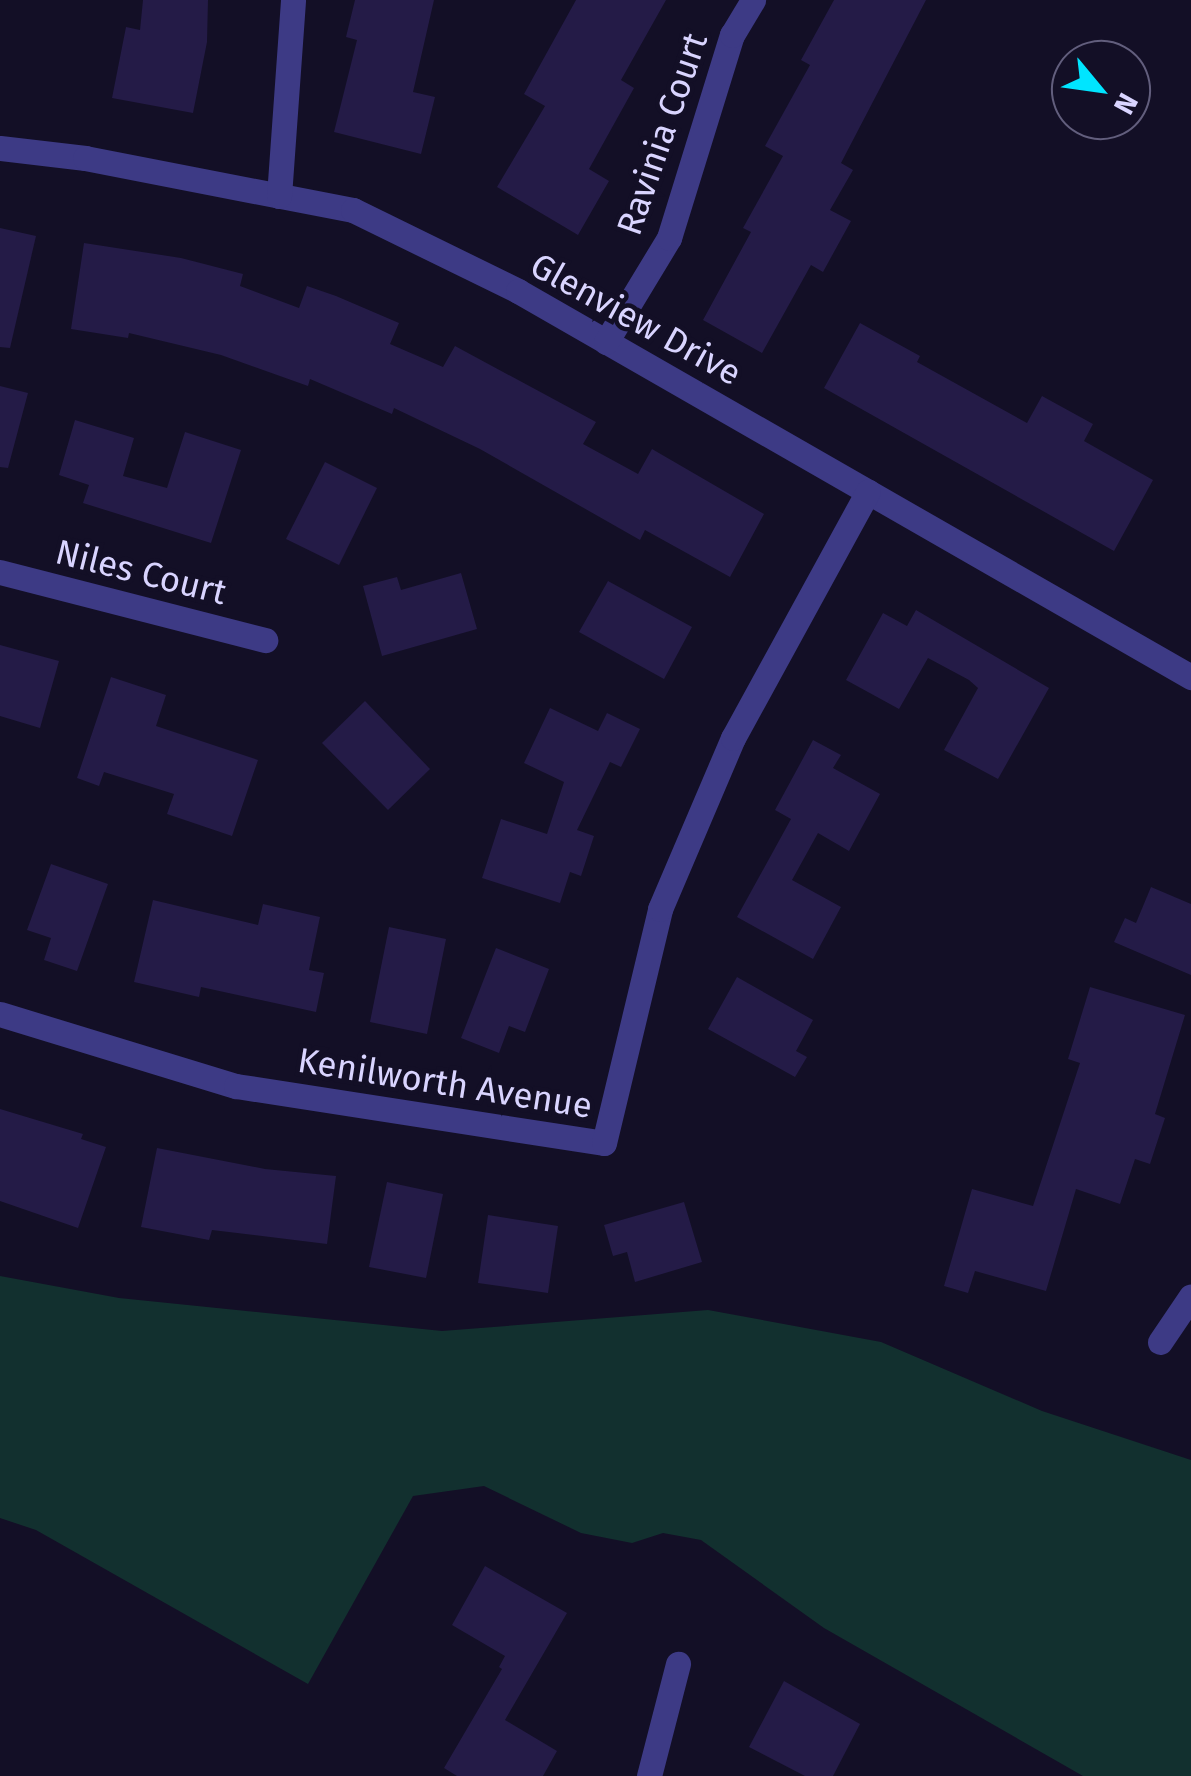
<!DOCTYPE html>
<html>
<head>
<meta charset="utf-8">
<style>
	body { margin:0 }
	#map { position:relative; width:1191px; height:1776px; overflow:hidden; background:#130f26; font-family:"Fira Sans",sans-serif }
	div>[style] { position:absolute }
	.green>* { inset:0; background:#12302f }
	.building>* { inset:0; background:#241b47 }
	.minor>* { height:25px; margin:-12.5px; padding:0 12.5px; transform-origin:12.5px; border-radius:12.5px; background:#3d3a85 }
	span { translate:-50% -50%; white-space:nowrap; text-align:center; line-height:1.15; -webkit-text-stroke:9px #130f26; paint-order:stroke }
	.street-label { font-size:35px; color:#d9d4ff }
	.north { position:absolute; left:1051px; top:40px; width:100px; height:100px; box-sizing:border-box; background:#130f26; border:2px solid #625e7d; border-radius:50%; rotate:119deg; font-size:28px; font-weight:700; line-height:40px; text-align:center; color:#d9d4ff }
	.north::after { content:''; display:block; margin:auto; width:35px; height:45px; background:#00e5ff; clip-path:polygon(50% 0,100% 100%,50% 72%,0 100%) }
</style>
</head>
<body>
<div id="map">
	<div class="green">
		<i style="clip-path:polygon(0 1276px,119px 1298px,442px 1331px,708px 1310px,881px 1342px,1042px 1411px,1191px 1460px,1191px 1776px,1083px 1776px,824px 1628px,701px 1540px,663px 1533px,632px 1543px,581px 1533px,484px 1486px,413px 1496px,308px 1684px,36px 1530px,0 1518px)"></i>
	</div>
	<div class="building">
		<i style="clip-path:polygon(143px 0,208px 0,207px 42px,193px 113px,112px 98px,126px 27px,140px 30px)"></i>
		<i style="clip-path:polygon(355px 0,434px 0,413px 92px,435px 97px,421px 154px,334px 132px,357px 40px,346px 37px)"></i>
		<i style="clip-path:polygon(576px 0,666px 0,621px 80px,634px 88px,589px 169px,609px 181px,578px 235px,497px 187px,545px 106px,524px 94px)"></i>
		<i style="clip-path:polygon(834px 0,926px 0,841px 163px,853px 170px,830px 210px,851px 221px,823px 272px,811px 265px,762px 353px,703px 320px,751px 232px,743px 228px,783px 156px,765px 146px,810px 65px,801px 60px)"></i>
		<i style="clip-path:polygon(0 228px,36px 236px,10px 348px,0 347px)"></i>
		<i style="clip-path:polygon(84px 243px,181px 258px,243px 274px,240px 286px,299px 308px,307px 286px,336px 296px,399px 323px,390px 344px,443px 367px,455px 346px,596px 422px,583px 444px,638px 474px,652px 449px,764px 514px,730px 577px,645px 530px,640px 540px,480px 449px,394px 408px,392px 414px,310px 379px,308px 386px,221px 355px,129px 333px,128px 338px,71px 329px)"></i>
		<i style="clip-path:polygon(860px 323px,920px 356px,917px 362px,1027px 423px,1042px 396px,1093px 424px,1084px 441px,1153px 480px,1114px 551px,824px 388px)"></i>
		<i style="clip-path:polygon(0 386px,28px 393px,8px 468px,0 467px)"></i>
		<i style="clip-path:polygon(75px 420px,134px 438px,123px 476px,167px 488px,185px 432px,241px 450px,211px 543px,83px 503px,89px 485px,59px 475px)"></i>
		<i style="clip-path:polygon(325px 462px,377px 488px,339px 565px,286px 539px)"></i>
		<i style="clip-path:polygon(461px 573px,477px 629px,382px 656px,363px 586px,397px 577px,401px 590px)"></i>
		<i style="clip-path:polygon(608px 581px,692px 627px,664px 679px,579px 632px)"></i>
		<i style="clip-path:polygon(916px 610px,1049px 688px,998px 779px,944px 750px,978px 688px,969px 680px,928px 658px,899px 709px,846px 680px,883px 613px,907px 626px)"></i>
		<i style="clip-path:polygon(0 645px,59px 661px,40px 728px,0 716px)"></i>
		<i style="clip-path:polygon(111px 677px,166px 695px,156px 726px,258px 760px,232px 836px,167px 814px,174px 794px,104px 772px,99px 786px,77px 778px)"></i>
		<i style="clip-path:polygon(365px 701px,430px 769px,388px 810px,322px 743px)"></i>
		<i style="clip-path:polygon(550px 708px,598px 731px,607px 713px,640px 729px,621px 767px,610px 762px,577px 830px,594px 836px,581px 876px,570px 872px,560px 903px,482px 878px,501px 819px,547px 834px,564px 782px,524px 763px)"></i>
		<i style="clip-path:polygon(813px 740px,841px 755px,833px 768px,880px 794px,849px 851px,818px 833px,792px 880px,841px 907px,813px 959px,737px 917px,791px 819px,775px 810px)"></i>
		<i style="clip-path:polygon(51px 864px,108px 884px,77px 971px,44px 960px,51px 938px,27px 930px)"></i>
		<i style="clip-path:polygon(1151px 887px,1191px 904px,1191px 975px,1114px 942px,1125px 918px,1136px 923px)"></i>
		<i style="clip-path:polygon(153px 900px,258px 925px,263px 904px,320px 917px,309px 970px,324px 973px,316px 1012px,201px 987px,199px 997px,134px 982px)"></i>
		<i style="clip-path:polygon(389px 927px,446px 939px,427px 1034px,370px 1022px)"></i>
		<i style="clip-path:polygon(496px 948px,549px 969px,525px 1032px,509px 1026px,499px 1053px,461px 1038px)"></i>
		<i style="clip-path:polygon(737px 977px,813px 1020px,796px 1051px,807px 1057px,795px 1077px,708px 1029px)"></i>
		<i style="clip-path:polygon(1090px 987px,1185px 1015px,1155px 1114px,1165px 1118px,1150px 1164px,1135px 1159px,1120px 1204px,1076px 1189px,1046px 1291px,975px 1271px,968px 1293px,944px 1286px,972px 1189px,1033px 1206px,1080px 1063px,1068px 1059px)"></i>
		<i style="clip-path:polygon(0 1109px,83px 1134px,81px 1139px,106px 1147px,78px 1228px,0 1201px)"></i>
		<i style="clip-path:polygon(157px 1148px,265px 1169px,336px 1176px,327px 1244px,212px 1230px,209px 1240px,141px 1227px)"></i>
		<i style="clip-path:polygon(387px 1182px,443px 1194px,426px 1278px,369px 1267px)"></i>
		<i style="clip-path:polygon(684px 1202px,702px 1262px,635px 1282px,627px 1252px,613px 1256px,604px 1225px)"></i>
		<i style="clip-path:polygon(488px 1215px,558px 1226px,548px 1293px,478px 1283px)"></i>
		<i style="clip-path:polygon(485px 1566px,567px 1613px,505px 1720px,557px 1751px,543px 1776px,457px 1776px,444px 1768px,502px 1669px,499px 1667px,505px 1656px,452px 1625px)"></i>
		<i style="clip-path:polygon(784px 1681px,860px 1724px,833px 1776px,805px 1776px,749px 1747px)"></i>
	</div>
	<div class="minor">
		<i style="left:0;top:148px;width:86px;rotate:6.7deg"></i>
		<i style="left:85px;top:158px;width:273px;rotate:11deg"></i>
		<i style="left:353px;top:210px;width:184px;rotate:26.1deg"></i>
		<i style="left:518px;top:291px;width:776px;rotate:29.84deg"></i>
		<i style="left:279px;top:196px;width:196px;rotate:-85.9deg"></i>
		<i style="left:606px;top:342px;width:122px;rotate:-58.8deg"></i>
		<i style="left:669px;top:238px;width:213px;rotate:-72.8deg"></i>
		<i style="left:732px;top:35px;width:41px;rotate:-59deg"></i>
		<i style="left:0;top:572px;width:274px;rotate:14.4deg"></i>
		<i style="left:0;top:1014px;width:247px;rotate:17deg"></i>
		<i style="left:236px;top:1086px;width:372px;rotate:8.8deg"></i>
		<i style="left:604px;top:1143px;width:241px;rotate:-76.5deg"></i>
		<i style="left:660px;top:909px;width:186px;rotate:-66.9deg"></i>
		<i style="left:733px;top:738px;width:281px;rotate:-61.3deg"></i>
		<i style="left:1160px;top:1342px;width:55px;rotate:-56deg"></i>
		<i style="left:649px;top:1776px;width:116px;rotate:-75.5deg"></i>
	</div>
	<div class="street-label">
		<span style="left:662px;top:134px;rotate:-71deg">Ravinia Court</span>
		<span style="left:636px;top:319px;rotate:29deg">Glenview Drive</span>
		<span style="left:141px;top:572px;rotate:14deg">Niles Court</span>
		<span style="left:445px;top:1083px;rotate:9deg">Kenilworth Avenue</span>
	</div>
	<div class="north">N</div>
</div>
</body>
</html>
